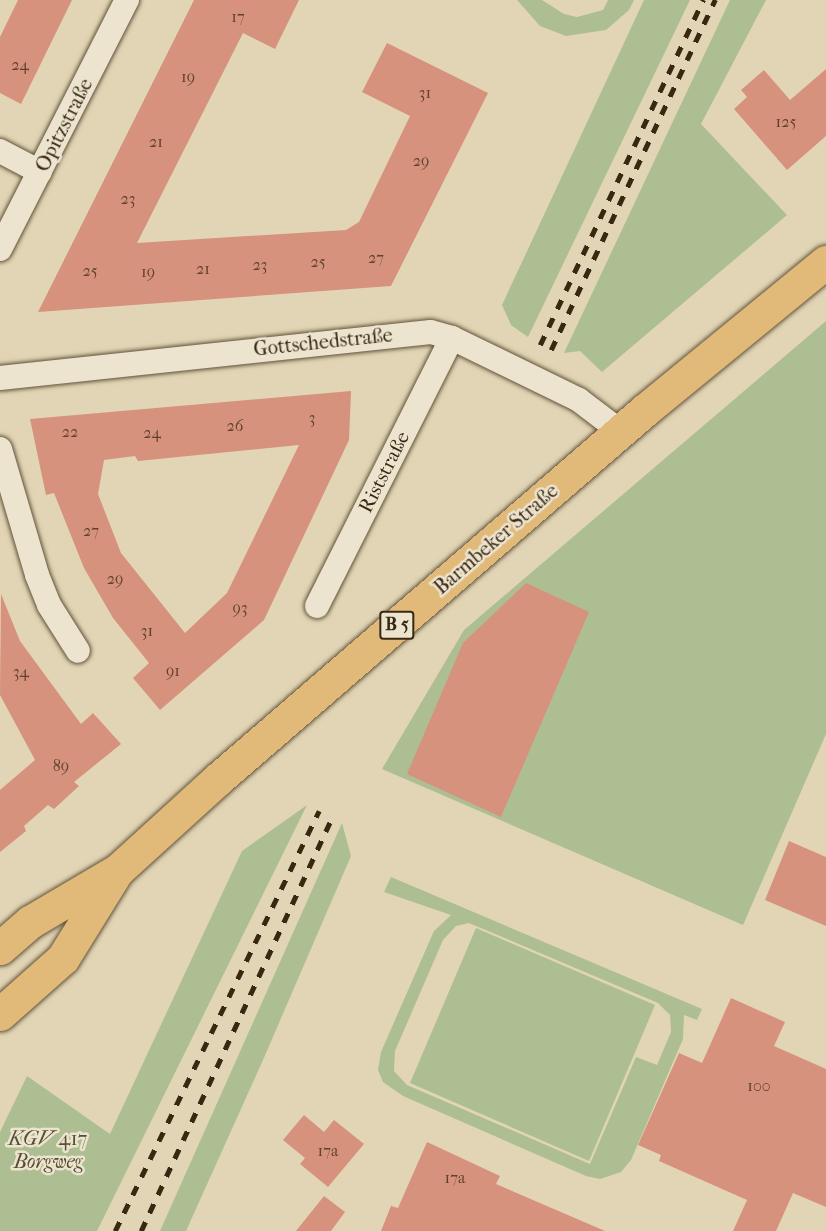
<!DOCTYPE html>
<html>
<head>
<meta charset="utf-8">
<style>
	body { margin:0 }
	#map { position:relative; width:826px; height:1231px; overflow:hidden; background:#e2d5b5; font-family:"IM FELL French Canon",serif }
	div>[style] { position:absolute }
	.green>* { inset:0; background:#adbe92 }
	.building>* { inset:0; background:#d6927c }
	.roads { filter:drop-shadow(0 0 2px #62533b) drop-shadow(0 0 2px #62533b) }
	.street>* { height:24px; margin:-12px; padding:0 12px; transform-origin:12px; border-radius:12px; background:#ece4cf }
	.primary>* { height:33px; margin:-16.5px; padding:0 16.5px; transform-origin:16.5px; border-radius:16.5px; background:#e1ba7a }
	.rail>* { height:4.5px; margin-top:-2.25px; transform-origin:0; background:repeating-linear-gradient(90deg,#382812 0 10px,transparent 0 20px) }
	span { translate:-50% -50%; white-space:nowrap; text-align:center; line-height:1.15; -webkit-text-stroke:5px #ece4cf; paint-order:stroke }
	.number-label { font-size:16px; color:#60422c }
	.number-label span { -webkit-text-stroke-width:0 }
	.shield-label span { padding:2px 4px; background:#ece4cf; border:2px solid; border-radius:4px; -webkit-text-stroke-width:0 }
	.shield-label { font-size:18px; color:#382812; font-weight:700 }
	.street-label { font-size:20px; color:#382812 }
	.park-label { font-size:20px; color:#554e32; font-style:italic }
</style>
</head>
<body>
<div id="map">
	<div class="green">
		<i style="clip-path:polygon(517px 0,542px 0,564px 14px,577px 17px,603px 10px,608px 0,634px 0,629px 10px,606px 30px,566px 36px,540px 26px)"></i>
		<i style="clip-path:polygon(644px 0,690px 0,528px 337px,511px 325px,502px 305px)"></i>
		<i style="clip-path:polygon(730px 0,766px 0,701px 124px,787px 215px,602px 372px,580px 351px,564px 353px)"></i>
		<i style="clip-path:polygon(826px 321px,826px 734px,743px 925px,382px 769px,464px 630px)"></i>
		<i style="clip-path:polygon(307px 805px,97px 1231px,0 1231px,0 1132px,27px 1076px,110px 1134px,242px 851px)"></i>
		<i style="clip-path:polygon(342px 823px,351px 856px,263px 1060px,186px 1231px,160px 1231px)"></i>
		<i style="clip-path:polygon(evenodd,391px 877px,702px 1009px,697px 1020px,684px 1015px,683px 1039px,631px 1160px,621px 1172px,600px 1179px,586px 1176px,403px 1096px,383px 1082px,378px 1070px,381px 1052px,434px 931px,451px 915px,384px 892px,391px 877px,469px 923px,658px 1003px,670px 1015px,671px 1032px,657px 1065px,636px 1057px,590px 1164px,407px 1085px,394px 1071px,395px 1051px,443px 940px,456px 926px,469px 923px)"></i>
		<i style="clip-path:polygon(476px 928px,655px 1005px,589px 1161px,410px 1083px)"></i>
	</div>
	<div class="building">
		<i style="clip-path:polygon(18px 0,72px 0,21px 104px,0 93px,0 37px)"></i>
		<i style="clip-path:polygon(194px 0,299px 0,275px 49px,243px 33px,137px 243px,346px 230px,359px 222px,410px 116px,362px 92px,387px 43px,488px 93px,391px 286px,38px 312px)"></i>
		<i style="clip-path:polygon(826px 69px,826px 136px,787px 170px,734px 109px,747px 97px,741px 90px,764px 70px,790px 100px)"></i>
		<i style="clip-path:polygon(evenodd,351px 391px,349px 440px,264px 620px,160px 710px,133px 678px,149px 663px,113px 618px,84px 568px,54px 493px,46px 495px,30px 419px,351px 391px,299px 445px,227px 593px,185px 633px,121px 553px,98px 494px,104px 460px,135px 456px,138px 461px,299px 445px)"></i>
		<i style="clip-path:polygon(526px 583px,589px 612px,501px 817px,407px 774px,463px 643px)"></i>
		<i style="clip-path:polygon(1px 594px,20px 641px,81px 724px,93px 713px,121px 744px,74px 782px,79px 786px,54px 809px,48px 805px,24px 826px,26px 831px,0 852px,0 790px,35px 760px,0 695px)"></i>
		<i style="clip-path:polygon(789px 841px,826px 857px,826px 926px,765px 900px)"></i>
		<i style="clip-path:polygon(731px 998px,785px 1022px,774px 1046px,826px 1069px,826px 1207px,793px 1193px,776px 1231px,733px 1231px,747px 1200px,659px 1161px,661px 1155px,638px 1145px,679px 1053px,702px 1063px)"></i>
		<i style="clip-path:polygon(304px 1115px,324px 1132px,334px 1120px,364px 1144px,328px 1187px,300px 1164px,305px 1158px,283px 1140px)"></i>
		<i style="clip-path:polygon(427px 1142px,500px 1176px,496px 1184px,605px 1231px,381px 1231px,391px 1206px,398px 1208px)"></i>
		<i style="clip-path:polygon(324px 1196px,345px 1212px,331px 1231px,296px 1231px)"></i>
	</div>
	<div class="roads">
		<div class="street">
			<i style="left:0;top:151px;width:45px;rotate:27.7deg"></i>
			<i style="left:0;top:249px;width:280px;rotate:-63deg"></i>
			<i style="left:0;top:378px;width:433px;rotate:-6.1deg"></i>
			<i style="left:431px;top:332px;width:22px;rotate:16deg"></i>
			<i style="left:452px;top:338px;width:141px;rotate:26deg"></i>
			<i style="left:579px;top:400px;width:53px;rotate:37.3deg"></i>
			<i style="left:0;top:449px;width:131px;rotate:73.6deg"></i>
			<i style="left:37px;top:575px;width:32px;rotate:68deg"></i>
			<i style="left:49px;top:605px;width:54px;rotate:57.8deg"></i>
			<i style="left:317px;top:606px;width:300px;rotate:-63.3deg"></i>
		</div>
		<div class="primary">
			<i style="left:0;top:948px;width:40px;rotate:-41deg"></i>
			<i style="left:30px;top:922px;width:102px;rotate:-30.6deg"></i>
			<i style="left:118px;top:870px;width:135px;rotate:-42.3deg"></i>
			<i style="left:218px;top:779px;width:564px;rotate:-40.83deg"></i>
			<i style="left:645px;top:410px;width:234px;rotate:-39.3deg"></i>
			<i style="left:0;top:1014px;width:84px;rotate:-41.6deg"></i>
			<i style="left:63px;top:958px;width:99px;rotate:-58.2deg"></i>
		</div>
	</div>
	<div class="rail">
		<i style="left:540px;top:345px;width:382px;rotate:-64.7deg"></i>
		<i style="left:551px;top:350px;width:387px;rotate:-64.9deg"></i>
		<i style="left:115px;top:1231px;width:467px;rotate:-64.1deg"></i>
		<i style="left:141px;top:1231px;width:456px;rotate:-65.2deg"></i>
	</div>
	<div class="number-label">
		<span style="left:238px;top:17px">17</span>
		<span style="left:20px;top:65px">24</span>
		<span style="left:188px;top:77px">19</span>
		<span style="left:425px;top:93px">31</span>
		<span style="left:786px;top:122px">125</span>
		<span style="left:156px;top:142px">21</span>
		<span style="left:421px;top:161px">29</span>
		<span style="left:128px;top:199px">23</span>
		<span style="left:376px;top:258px">27</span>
		<span style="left:318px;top:262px">25</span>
		<span style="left:260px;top:265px">23</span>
		<span style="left:203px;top:269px">21</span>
		<span style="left:90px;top:271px">25</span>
		<span style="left:148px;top:272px">19</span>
		<span style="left:312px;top:418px">3</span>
		<span style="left:235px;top:426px">26</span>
		<span style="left:70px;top:432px">22</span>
		<span style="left:152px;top:433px">24</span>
		<span style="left:91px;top:531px">27</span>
		<span style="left:115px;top:579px">29</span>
		<span style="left:240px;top:608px">93</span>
		<span style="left:147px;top:631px">31</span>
		<span style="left:173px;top:671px">91</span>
		<span style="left:21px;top:672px">34</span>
		<span style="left:61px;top:766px">89</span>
		<span style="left:759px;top:1086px">100</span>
		<span style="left:328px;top:1151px">17a</span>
		<span style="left:455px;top:1178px">17a</span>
	</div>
	<div class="shield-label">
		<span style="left:397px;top:625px">B 5</span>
	</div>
	<div class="street-label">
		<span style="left:64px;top:125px;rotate:-63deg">Opitzstraße</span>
		<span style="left:323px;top:342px;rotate:-6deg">Gottschedstraße</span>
		<span style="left:384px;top:472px;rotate:-63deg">Riststraße</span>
		<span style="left:496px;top:539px;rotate:-41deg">Barmbeker Straße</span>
	</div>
	<div class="park-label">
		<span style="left:48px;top:1150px">KGV 417<br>Borgweg</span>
	</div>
</div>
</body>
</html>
